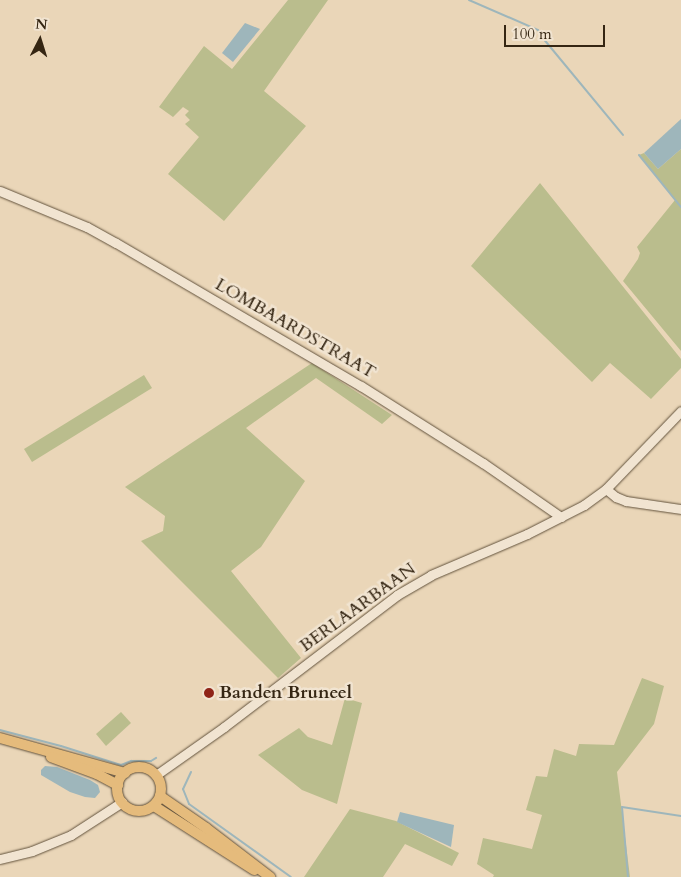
<!DOCTYPE html>
<html>
<head>
<meta charset="utf-8">
<style>
	body { margin:0 }
	#map { position:relative; width:681px; height:877px; overflow:hidden; background:#ead6b8; font-family:Cardo,serif }
	div>[style] { position:absolute }
	.green>* { inset:0; background:#babd8d }
	.water>* { inset:0; background:#9eb6bb }
	.stream>* { height:2px; margin:-1px; padding:0 1px; transform-origin:1px; border-radius:1px; background:#9eb6bb }
	.roads { filter:drop-shadow(0 0 1px #62523c) drop-shadow(0 0 1px #62523c) }
	.tertiary>* { height:9px; margin:-4.5px; padding:0 4.5px; transform-origin:4.5px; border-radius:4.5px; background:#f1e4d1 }
	.primary>* { height:10px; margin:-5px; padding:0 5px; transform-origin:5px; border-radius:5px; background:#e5bb7c }
	.primary>.ring { margin:-5px; padding:0; box-sizing:content-box; background:none; border:10px solid #e5bb7c; border-radius:50% }
	.dots>* { width:14px; height:14px; translate:-50% -50%; box-sizing:border-box; border:2px solid #f1e4d1; border-radius:50% }
	span { translate:-50% -50%; white-space:nowrap; text-align:center; line-height:1.15; -webkit-text-stroke:5px #f1e4d1; paint-order:stroke }
	.street-label { font-size:18px; color:#352613 }
	.poi-label { font-size:18px; color:#352613; font-weight:700 }
	.left { translate:0 -50%; text-align:left }
	.north { position:absolute; left:15px; top:15px; width:50px; height:50px; -webkit-text-stroke:4px #f1e4d1; paint-order:stroke; rotate:5deg; font-size:14px; font-weight:700; line-height:20px; text-align:center; color:#352613 }
	.north::after { content:''; display:block; margin:auto; width:18px; height:22px; background:#352613; clip-path:polygon(50% 0,100% 100%,50% 72%,0 100%) }
	.scale { position:absolute; left:504px; top:25px; width:101px; height:22px; box-sizing:border-box; border:2px solid #352613; border-top:0; padding-left:6px; font-size:15px; line-height:18px; white-space:nowrap; color:#352613; -webkit-text-stroke:4px #f1e4d1; paint-order:stroke }
</style>
</head>
<body>
<div id="map">
	<div class="green">
		<i style="clip-path:polygon(288px 0,328px 0,264px 91px,306px 126px,224px 221px,168px 174px,199px 137px,185px 124px,190px 120px,185px 115px,189px 111px,183px 107px,173px 117px,159px 107px,204px 46px,232px 69px)"></i>
		<i style="clip-path:polygon(681px 149px,681px 351px,623px 281px,638px 259px,640px 253px,637px 247px,675px 200px,639px 155px,644px 153px,658px 169px)"></i>
		<i style="clip-path:polygon(540px 183px,681px 359px,681px 368px,651px 399px,610px 363px,592px 382px,471px 266px)"></i>
		<i style="clip-path:polygon(312px 363px,392px 415px,382px 424px,316px 378px,246px 428px,305px 481px,261px 547px,231px 571px,301px 658px,278px 678px,141px 541px,163px 531px,165px 516px,125px 487px)"></i>
		<i style="clip-path:polygon(144px 375px,152px 388px,32px 462px,24px 449px)"></i>
		<i style="clip-path:polygon(642px 678px,664px 686px,654px 724px,617px 772px,630px 877px,493px 877px,494px 875px,477px 864px,483px 838px,532px 849px,542px 815px,526px 810px,536px 776px,547px 777px,554px 749px,576px 756px,579px 744px,614px 745px)"></i>
		<i style="clip-path:polygon(345px 698px,362px 703px,337px 804px,302px 790px,258px 755px,299px 728px,308px 737px,332px 745px)"></i>
		<i style="clip-path:polygon(121px 712px,131px 723px,106px 746px,96px 734px)"></i>
		<i style="clip-path:polygon(350px 809px,396px 821px,459px 853px,452px 866px,405px 844px,383px 877px,304px 877px)"></i>
	</div>
	<div class="water">
		<i style="clip-path:polygon(245px 23px,260px 29px,233px 62px,222px 53px)"></i>
		<i style="clip-path:polygon(681px 119px,681px 149px,658px 169px,644px 153px)"></i>
		<i style="clip-path:polygon(45px 766px,57px 767px,90px 780px,98px 785px,100px 792px,95px 798px,85px 797px,70px 792px,41px 775px,41px 770px)"></i>
		<i style="clip-path:polygon(400px 812px,454px 825px,451px 847px,397px 822px)"></i>
	</div>
	<div class="stream">
		<i style="left:469px;top:0;width:75px;rotate:23.5deg"></i>
		<i style="left:538px;top:30px;width:8px;rotate:60deg"></i>
		<i style="left:542px;top:37px;width:127px;rotate:50.4deg"></i>
		<i style="left:639px;top:155px;width:67px;rotate:51.1deg"></i>
		<i style="left:0;top:730px;width:63px;rotate:14.7deg"></i>
		<i style="left:61px;top:746px;width:63px;rotate:17.6deg"></i>
		<i style="left:121px;top:765px;width:11px;rotate:-22deg"></i>
		<i style="left:131px;top:761px;width:20px"></i>
		<i style="left:151px;top:761px;width:6px;rotate:-31deg"></i>
		<i style="left:191px;top:772px;width:19px;rotate:115deg"></i>
		<i style="left:183px;top:789px;width:16px;rotate:68deg"></i>
		<i style="left:189px;top:804px;width:125px;rotate:35.6deg"></i>
		<i style="left:628px;top:877px;width:70px;rotate:-94.9deg"></i>
		<i style="left:622px;top:807px;width:60px;rotate:8.7deg"></i>
	</div>
	<div class="roads">
		<div class="tertiary">
			<i style="left:0;top:191px;width:94px;rotate:22.5deg"></i>
			<i style="left:87px;top:227px;width:33px;rotate:29deg"></i>
			<i style="left:116px;top:243px;width:284px;rotate:30.3deg"></i>
			<i style="left:361px;top:386px;width:144px;rotate:32.3deg"></i>
			<i style="left:483px;top:463px;width:95px;rotate:34.7deg"></i>
			<i style="left:606px;top:489px;width:13px;rotate:39deg"></i>
			<i style="left:616px;top:497px;width:11px;rotate:22deg"></i>
			<i style="left:626px;top:501px;width:56px;rotate:8.3deg"></i>
			<i style="left:156px;top:775px;width:83px;rotate:-35.2deg"></i>
			<i style="left:224px;top:727px;width:218px;rotate:-37.3deg"></i>
			<i style="left:397px;top:595px;width:39px;rotate:-30deg"></i>
			<i style="left:431px;top:575px;width:104px;rotate:-23.1deg"></i>
			<i style="left:527px;top:534px;width:64px;rotate:-27deg"></i>
			<i style="left:584px;top:505px;width:27px;rotate:-36deg"></i>
			<i style="left:606px;top:489px;width:108px;rotate:-46.1deg"></i>
			<i style="left:0;top:859px;width:33px;rotate:-14deg"></i>
			<i style="left:32px;top:851px;width:42px;rotate:-22.3deg"></i>
			<i style="left:71px;top:835px;width:61px;rotate:-32.9deg"></i>
		</div>
		<div class="primary">
			<i style="left:0;top:738px;width:130px;rotate:15.6deg"></i>
			<i style="left:51px;top:757px;width:49px;rotate:20.3deg"></i>
			<i style="left:97px;top:774px;width:24px;rotate:28deg"></i>
			<i class="ring" style="left:117px;top:767px;width:34px;height:34px"></i>
			<i style="left:160px;top:796px;width:56px;rotate:34.8deg"></i>
			<i style="left:206px;top:828px;width:81px;rotate:37.4deg"></i>
			<i style="left:154px;top:806px;width:119px;rotate:32.6deg"></i>
		</div>
	</div>
	<div class="dots">
		<i style="left:209px;top:693px;background:#8f2418"></i>
	</div>
	<div class="street-label">
		<span style="left:295px;top:329px;rotate:30deg">LOMBAARDSTRAAT</span>
		<span style="left:358px;top:608px;rotate:-36deg">BERLAARBAAN</span>
	</div>
	<div class="poi-label">
		<span class="left" style="left:219px;top:693px">Banden Bruneel</span>
	</div>
	<div class="north">N</div>
	<div class="scale">100 m</div>
</div>
</body>
</html>
